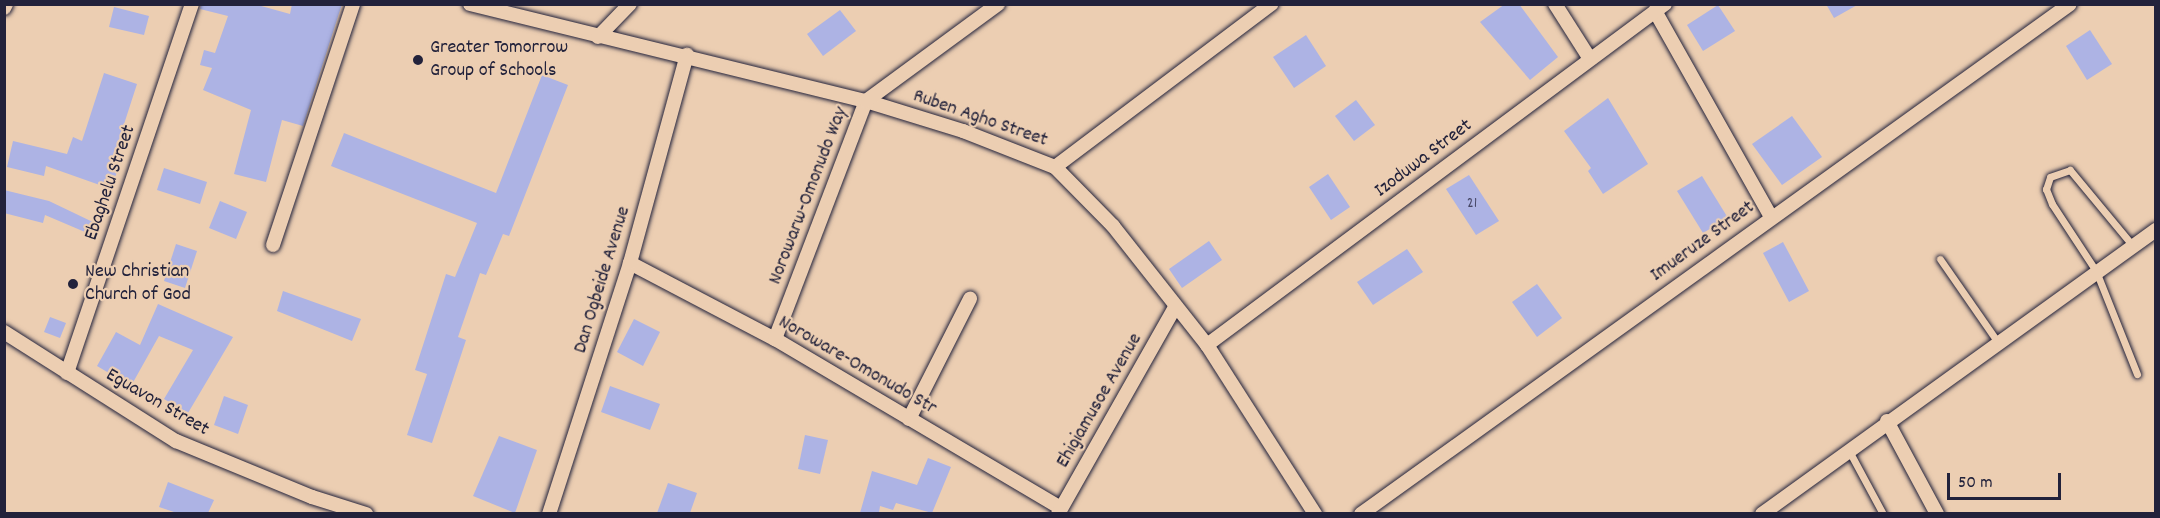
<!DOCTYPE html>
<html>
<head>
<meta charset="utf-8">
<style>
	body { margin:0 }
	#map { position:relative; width:2160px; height:518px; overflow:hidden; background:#ecceb2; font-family:Dekko,sans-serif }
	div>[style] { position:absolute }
	.building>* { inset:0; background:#adb3e4 }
	.roads { filter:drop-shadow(0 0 2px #22223b) drop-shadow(0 0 2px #22223b) }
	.lane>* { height:7px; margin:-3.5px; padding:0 3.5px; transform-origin:3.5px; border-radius:3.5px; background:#ecceb2 }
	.street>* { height:14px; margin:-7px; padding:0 7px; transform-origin:7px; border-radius:7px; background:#ecceb2 }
	.dots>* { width:16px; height:16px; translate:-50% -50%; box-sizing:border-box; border:3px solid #ecceb2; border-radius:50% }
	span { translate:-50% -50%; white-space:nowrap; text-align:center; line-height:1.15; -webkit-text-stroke:4.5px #ecceb2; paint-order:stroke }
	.number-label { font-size:16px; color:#454665 }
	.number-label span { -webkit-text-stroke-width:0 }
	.poi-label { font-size:20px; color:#22223b }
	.left { translate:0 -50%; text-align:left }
	.street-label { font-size:20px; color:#22223b }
	.frame { position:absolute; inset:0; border:6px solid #22223b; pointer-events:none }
	.scale { position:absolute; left:1947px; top:473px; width:114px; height:27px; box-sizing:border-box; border:3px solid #22223b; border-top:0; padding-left:8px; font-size:18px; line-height:21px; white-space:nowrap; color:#22223b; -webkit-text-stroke:4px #ecceb2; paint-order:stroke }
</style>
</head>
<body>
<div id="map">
	<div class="building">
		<i style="clip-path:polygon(201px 4px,254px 4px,290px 14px,292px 4px,342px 4px,303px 126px,282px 120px,266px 182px,234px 174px,251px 110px,203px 90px,212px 68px,200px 65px,204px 50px,215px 53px,228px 16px,200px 9px)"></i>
		<i style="clip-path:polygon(1505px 4px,1519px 4px,1558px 57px,1530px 80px,1480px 22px)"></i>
		<i style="clip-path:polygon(1826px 4px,1859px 4px,1834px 18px)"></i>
		<i style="clip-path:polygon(1718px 5px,1735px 31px,1703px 51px,1687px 25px)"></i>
		<i style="clip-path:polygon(114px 7px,149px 16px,144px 35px,109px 27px)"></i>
		<i style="clip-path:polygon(840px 10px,856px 31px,823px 56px,807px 34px)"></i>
		<i style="clip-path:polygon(2090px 30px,2112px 64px,2087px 80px,2066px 46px)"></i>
		<i style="clip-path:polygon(1306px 35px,1326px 66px,1294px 88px,1273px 57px)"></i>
		<i style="clip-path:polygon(104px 73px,137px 84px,115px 152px,123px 155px,111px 189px,46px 166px,44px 176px,7px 167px,13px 141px,67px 154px,73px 137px,82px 141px)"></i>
		<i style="clip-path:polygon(542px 75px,568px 85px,509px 236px,503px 234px,486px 275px,480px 273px,458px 337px,466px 340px,432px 443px,407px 435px,427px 374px,415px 370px,446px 274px,455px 277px,477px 223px,331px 166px,344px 133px,496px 193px)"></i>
		<i style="clip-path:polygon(1608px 98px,1648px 164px,1603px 194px,1588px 171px,1591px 168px,1564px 131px)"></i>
		<i style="clip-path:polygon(1356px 100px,1375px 125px,1354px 141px,1335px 116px)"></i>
		<i style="clip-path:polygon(1792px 116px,1822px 157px,1782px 185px,1752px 144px)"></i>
		<i style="clip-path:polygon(164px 168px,207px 182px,200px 204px,157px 190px)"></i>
		<i style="clip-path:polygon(1328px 174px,1350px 207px,1331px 220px,1309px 187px)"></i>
		<i style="clip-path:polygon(1469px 175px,1499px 221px,1476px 235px,1446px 189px)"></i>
		<i style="clip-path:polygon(1702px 176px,1728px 218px,1703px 233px,1677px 191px)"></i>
		<i style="clip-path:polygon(4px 190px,49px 201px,97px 224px,92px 235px,45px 215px,43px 223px,4px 213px)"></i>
		<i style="clip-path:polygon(220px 201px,247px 212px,236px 239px,209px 228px)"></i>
		<i style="clip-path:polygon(1209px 241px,1222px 260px,1182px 288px,1169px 269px)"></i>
		<i style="clip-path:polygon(1783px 242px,1809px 291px,1789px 302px,1763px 253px)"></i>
		<i style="clip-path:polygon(176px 244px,197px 251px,185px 288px,164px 281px)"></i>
		<i style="clip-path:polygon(1407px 249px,1423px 272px,1373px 305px,1357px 282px)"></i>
		<i style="clip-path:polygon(1537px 284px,1562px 318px,1537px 337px,1512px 302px)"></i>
		<i style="clip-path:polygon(283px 291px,361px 319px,352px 341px,277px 311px)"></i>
		<i style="clip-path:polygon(158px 304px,233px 337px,188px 413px,164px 399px,193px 350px,159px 336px,131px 386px,97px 366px,116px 332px,140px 345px)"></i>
		<i style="clip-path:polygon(50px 317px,66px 323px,60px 338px,44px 332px)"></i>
		<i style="clip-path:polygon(634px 319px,660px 332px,643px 366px,617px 352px)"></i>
		<i style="clip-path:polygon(610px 386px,660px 404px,650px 430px,601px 412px)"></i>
		<i style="clip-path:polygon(224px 396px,248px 405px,238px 434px,214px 425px)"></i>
		<i style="clip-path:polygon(805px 435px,828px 440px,820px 474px,798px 469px)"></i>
		<i style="clip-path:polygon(499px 436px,537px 450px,515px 513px,473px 496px)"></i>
		<i style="clip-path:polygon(928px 458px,951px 467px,932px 513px,896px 503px,893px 510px,880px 506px,879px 513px,860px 513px,872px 471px,917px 485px)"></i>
		<i style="clip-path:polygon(168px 482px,214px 500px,208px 513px,177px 513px,159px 507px)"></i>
		<i style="clip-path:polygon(668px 483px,697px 493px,690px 513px,657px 513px)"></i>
	</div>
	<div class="roads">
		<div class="lane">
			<i style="left:2133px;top:246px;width:99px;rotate:-129.7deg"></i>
			<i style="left:2070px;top:170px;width:21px;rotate:161deg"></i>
			<i style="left:2050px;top:177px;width:13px;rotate:108deg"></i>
			<i style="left:2046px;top:189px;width:16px;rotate:68deg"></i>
			<i style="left:2052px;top:204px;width:80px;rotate:56.7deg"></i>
			<i style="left:2096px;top:271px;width:111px;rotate:68.3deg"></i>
			<i style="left:1940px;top:259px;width:100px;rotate:55.2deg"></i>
			<i style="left:1848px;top:449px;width:74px;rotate:61.7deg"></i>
		</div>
		<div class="street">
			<i style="left:470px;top:4px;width:408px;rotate:13.8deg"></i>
			<i style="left:866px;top:101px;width:102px;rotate:17.2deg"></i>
			<i style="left:963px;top:131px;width:99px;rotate:21.4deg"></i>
			<i style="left:1055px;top:167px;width:83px;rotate:45.5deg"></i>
			<i style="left:1113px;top:226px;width:152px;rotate:51.7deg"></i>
			<i style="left:1207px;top:345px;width:201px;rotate:57.4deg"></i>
			<i style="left:1555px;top:4px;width:65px;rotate:57.5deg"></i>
			<i style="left:4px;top:8px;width:4px;rotate:-63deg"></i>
			<i style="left:1655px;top:11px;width:236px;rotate:60.6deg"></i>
			<i style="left:598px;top:37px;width:46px;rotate:-45.9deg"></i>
			<i style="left:1055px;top:167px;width:271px;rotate:-37deg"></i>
			<i style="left:273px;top:245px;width:254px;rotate:-71.6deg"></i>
			<i style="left:630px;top:263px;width:164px;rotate:27.7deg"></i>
			<i style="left:775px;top:339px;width:332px;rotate:30.6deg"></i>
			<i style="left:4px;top:332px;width:204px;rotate:32.4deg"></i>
			<i style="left:176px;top:441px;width:147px;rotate:22.4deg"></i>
			<i style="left:312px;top:497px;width:57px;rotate:17.5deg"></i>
			<i style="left:775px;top:339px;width:255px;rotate:-69.1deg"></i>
			<i style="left:866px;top:101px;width:164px;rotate:-36.3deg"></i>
			<i style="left:1207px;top:345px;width:571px;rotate:-36.67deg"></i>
			<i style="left:67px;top:373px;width:390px;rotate:-71.3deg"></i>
			<i style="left:909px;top:419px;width:135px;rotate:-63.1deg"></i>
			<i style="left:1887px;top:421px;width:106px;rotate:61.7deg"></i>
			<i style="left:549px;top:514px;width:264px;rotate:-72.1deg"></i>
			<i style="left:630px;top:263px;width:216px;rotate:-74.7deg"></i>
			<i style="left:1058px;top:514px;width:238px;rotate:-60.5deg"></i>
			<i style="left:1361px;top:514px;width:873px;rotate:-35.73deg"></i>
			<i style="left:1762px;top:514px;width:486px;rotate:-35.8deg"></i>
		</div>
	</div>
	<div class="dots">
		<i style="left:418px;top:60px;background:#22223b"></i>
		<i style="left:73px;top:284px;background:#22223b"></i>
	</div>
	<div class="number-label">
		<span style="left:1472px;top:204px">21</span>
	</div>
	<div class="poi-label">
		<span class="left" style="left:430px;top:60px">Greater Tomorrow<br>Group of Schools</span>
		<span class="left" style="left:85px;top:284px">New Christian<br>Church of God</span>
	</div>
	<div class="street-label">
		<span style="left:980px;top:119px;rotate:19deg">Ruben Agho Street</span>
		<span style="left:1424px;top:159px;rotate:-37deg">Izoduwa Street</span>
		<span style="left:111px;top:183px;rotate:-71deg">Ebaghelu Street</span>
		<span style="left:809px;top:196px;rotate:-69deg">Norowarw-Omonudo Way</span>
		<span style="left:1703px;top:242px;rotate:-36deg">Imueruze Street</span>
		<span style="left:603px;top:280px;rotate:-73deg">Dan Ogbeide Avenue</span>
		<span style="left:857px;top:366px;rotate:30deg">Noroware-Omonudo Str</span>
		<span style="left:1100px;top:401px;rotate:-60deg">Ehigiamusoe Avenue</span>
		<span style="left:157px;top:403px;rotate:30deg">Eguavon Street</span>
	</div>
	<div class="frame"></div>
	<div class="scale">50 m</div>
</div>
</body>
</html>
